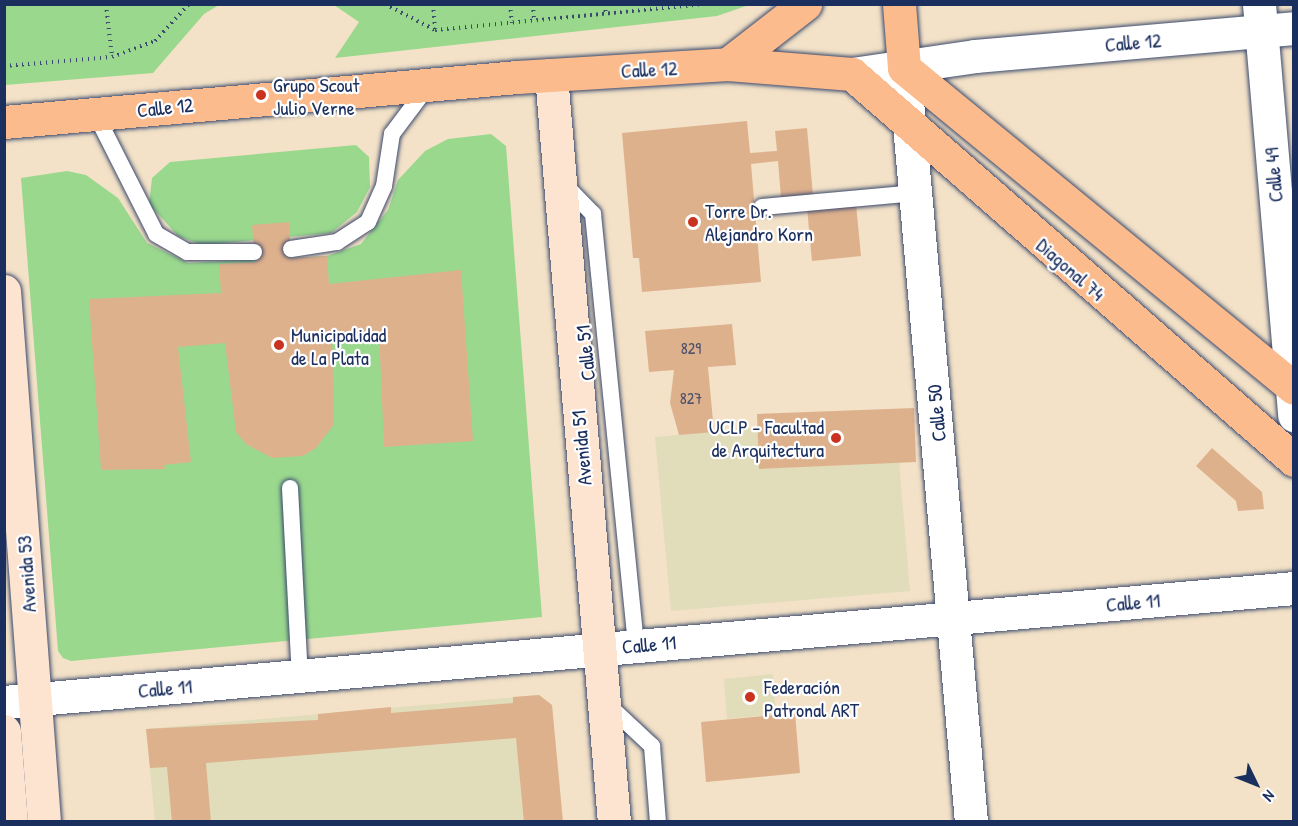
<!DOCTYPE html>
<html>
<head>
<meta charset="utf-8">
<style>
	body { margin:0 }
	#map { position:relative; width:1298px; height:826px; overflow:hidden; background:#f3e2c7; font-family:"Patrick Hand",sans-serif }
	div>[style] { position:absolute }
	.built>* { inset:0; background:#e1dcba }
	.green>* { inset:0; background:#9ad88e }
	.building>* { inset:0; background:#deb18d }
	.path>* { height:4px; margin-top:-2px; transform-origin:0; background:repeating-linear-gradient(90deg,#3b4a6e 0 1.5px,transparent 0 6px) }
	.roads { filter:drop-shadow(0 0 2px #3b4a6e) drop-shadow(0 0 2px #3b4a6e) }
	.lane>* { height:16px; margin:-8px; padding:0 8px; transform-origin:8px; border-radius:8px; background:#fff }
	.street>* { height:33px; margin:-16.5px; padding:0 16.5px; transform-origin:16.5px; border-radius:16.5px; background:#fff }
	.secondary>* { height:33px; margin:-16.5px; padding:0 16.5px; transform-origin:16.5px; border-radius:16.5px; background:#fde4d1 }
	.primary>* { height:33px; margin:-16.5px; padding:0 16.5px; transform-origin:16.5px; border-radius:16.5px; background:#fbbb8c }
	.dots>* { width:16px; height:16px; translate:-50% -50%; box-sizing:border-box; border:3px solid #fff; border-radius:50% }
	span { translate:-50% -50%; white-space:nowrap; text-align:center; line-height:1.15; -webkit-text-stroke:4.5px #fff; paint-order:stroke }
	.number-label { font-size:16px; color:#4c506a }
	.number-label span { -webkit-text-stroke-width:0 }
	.street-label { font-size:20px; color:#1b2f5e }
	.poi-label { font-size:20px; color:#1b2f5e }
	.left { translate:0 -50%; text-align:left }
	.right { translate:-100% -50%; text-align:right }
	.frame { position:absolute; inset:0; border:6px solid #1b2f5e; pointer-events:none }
	.north { position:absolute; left:1226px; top:754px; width:60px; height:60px; -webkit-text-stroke:4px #fff; paint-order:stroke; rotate:133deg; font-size:16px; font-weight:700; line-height:24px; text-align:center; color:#1b2f5e }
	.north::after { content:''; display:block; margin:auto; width:21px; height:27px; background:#1b2f5e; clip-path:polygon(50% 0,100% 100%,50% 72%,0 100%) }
</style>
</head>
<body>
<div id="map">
	<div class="built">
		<i style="clip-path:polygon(895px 415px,910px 591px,671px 611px,655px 437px)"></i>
		<i style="clip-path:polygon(773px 674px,776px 714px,727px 719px,724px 679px)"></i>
		<i style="clip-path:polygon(539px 695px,552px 705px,563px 821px,155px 821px,146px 729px)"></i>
	</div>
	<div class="green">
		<i style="clip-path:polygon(5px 4px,219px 4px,219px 5px,204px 14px,153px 73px,5px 85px)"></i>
		<i style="clip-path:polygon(334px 5px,749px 5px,717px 16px,335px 58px,359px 22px)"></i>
		<i style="clip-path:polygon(491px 134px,506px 146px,542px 617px,71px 661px,63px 658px,58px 651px,21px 178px,67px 171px,86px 175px,118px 198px,147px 243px,188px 263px,327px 256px,361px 244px,388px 210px,398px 180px,425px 151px,448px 139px)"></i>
		<i style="clip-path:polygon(356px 145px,369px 157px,370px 187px,357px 212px,331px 233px,202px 245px,178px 236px,149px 204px,152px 178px,170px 162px)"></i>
	</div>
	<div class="building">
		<i style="clip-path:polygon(747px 121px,750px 153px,777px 151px,775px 131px,807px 128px,813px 195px,781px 198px,778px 161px,751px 164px,761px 282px,642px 292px,639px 258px,633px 258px,622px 133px)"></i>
		<i style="clip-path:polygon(856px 204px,861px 256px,812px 261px,807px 208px)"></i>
		<i style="clip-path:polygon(289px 222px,291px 258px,327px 256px,329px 284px,461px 270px,473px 441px,384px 447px,379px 331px,332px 335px,334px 424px,316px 448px,303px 456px,272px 458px,246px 444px,236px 432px,225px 343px,178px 347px,191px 462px,164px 465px,165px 469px,101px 470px,89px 299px,221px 293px,219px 264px,255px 262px,252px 225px)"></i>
		<i style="clip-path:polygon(732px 324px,736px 365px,708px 367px,714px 432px,679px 435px,670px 403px,674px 370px,649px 372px,645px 331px)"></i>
		<i style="clip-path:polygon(914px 408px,916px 462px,759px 469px,757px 414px)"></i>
		<i style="clip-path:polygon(1212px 448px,1262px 492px,1264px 509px,1238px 511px,1236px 501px,1196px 466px)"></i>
		<i style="clip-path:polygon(539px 695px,552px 705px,563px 822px,524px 822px,516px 738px,206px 763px,211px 822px,172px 822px,167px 767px,150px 768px,146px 729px,318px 720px,318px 714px,391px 707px,391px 713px,513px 703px,513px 697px)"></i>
		<i style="clip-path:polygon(795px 713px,800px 773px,706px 782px,701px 722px)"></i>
	</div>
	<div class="path">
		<i style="left:106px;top:4px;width:53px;rotate:83.5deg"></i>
		<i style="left:385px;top:4px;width:56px;rotate:27.5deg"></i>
		<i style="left:435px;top:30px;width:270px;rotate:-5.5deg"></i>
		<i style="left:433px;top:4px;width:25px;rotate:85deg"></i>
		<i style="left:510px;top:4px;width:19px;rotate:84deg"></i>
		<i style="left:533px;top:4px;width:16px;rotate:86deg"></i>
		<i style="left:605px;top:4px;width:11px;rotate:85deg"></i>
		<i style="left:4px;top:66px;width:108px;rotate:-4.8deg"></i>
		<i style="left:112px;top:57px;width:46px;rotate:-20.4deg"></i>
		<i style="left:155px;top:41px;width:50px;rotate:-47.4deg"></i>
	</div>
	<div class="roads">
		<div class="lane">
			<i style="left:96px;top:115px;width:133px;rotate:63.2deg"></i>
			<i style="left:156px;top:234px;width:36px;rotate:30deg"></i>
			<i style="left:187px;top:252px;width:67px"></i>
			<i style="left:563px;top:183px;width:43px;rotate:45.9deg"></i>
			<i style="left:593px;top:214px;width:433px;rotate:84.3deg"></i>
			<i style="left:762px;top:207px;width:155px;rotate:-5.2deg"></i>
			<i style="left:291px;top:249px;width:47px;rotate:-8.7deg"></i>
			<i style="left:337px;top:242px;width:37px;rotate:-33deg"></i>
			<i style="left:368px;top:222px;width:39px;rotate:-66deg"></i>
			<i style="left:384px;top:186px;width:53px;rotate:-81.3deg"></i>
			<i style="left:392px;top:134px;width:60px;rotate:-53.1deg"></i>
			<i style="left:290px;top:488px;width:188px;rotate:87deg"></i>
			<i style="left:607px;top:704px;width:62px;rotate:43deg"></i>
			<i style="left:652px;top:746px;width:76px;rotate:85.5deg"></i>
		</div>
		<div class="street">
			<i style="left:1259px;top:4px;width:413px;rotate:85.1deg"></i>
			<i style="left:904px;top:68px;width:757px;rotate:84.92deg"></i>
			<i style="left:852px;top:74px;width:124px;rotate:-8.3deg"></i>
			<i style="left:975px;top:56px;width:320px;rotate:-5deg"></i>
			<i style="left:4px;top:702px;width:1295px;rotate:-5.05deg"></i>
		</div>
		<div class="secondary">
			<i style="left:551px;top:75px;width:750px;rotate:85.18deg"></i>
			<i style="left:4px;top:291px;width:533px;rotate:85.69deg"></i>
			<i style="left:4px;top:731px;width:91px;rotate:85.6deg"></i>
		</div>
		<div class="primary">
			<i style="left:899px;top:4px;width:64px;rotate:85.5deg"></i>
			<i style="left:904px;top:68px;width:504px;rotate:39.37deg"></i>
			<i style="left:728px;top:64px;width:98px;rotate:-37.9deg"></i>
			<i style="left:4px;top:122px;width:515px;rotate:-5.01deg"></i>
			<i style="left:517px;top:77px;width:211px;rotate:-3.5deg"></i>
			<i style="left:728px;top:64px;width:124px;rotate:4.6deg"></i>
			<i style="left:852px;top:74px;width:587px;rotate:41.13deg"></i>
		</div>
	</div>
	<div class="dots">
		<i style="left:261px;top:95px;background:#c8321e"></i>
		<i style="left:693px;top:222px;background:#c8321e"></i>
		<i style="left:279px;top:345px;background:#c8321e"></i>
		<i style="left:836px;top:438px;background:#c8321e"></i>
		<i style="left:750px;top:697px;background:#c8321e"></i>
	</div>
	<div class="number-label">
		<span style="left:691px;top:348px">829</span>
		<span style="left:691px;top:398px">827</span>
	</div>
	<div class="street-label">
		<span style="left:1133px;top:42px;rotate:-5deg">Calle 12</span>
		<span style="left:649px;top:69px;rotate:-3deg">Calle 12</span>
		<span style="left:165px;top:107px;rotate:-6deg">Calle 12</span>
		<span style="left:1273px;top:175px;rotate:-95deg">Calle 49</span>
		<span style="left:1071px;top:269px;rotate:41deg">Diagonal 74</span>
		<span style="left:585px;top:353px;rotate:-96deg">Calle 51</span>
		<span style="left:936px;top:413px;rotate:-95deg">Calle 50</span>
		<span style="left:581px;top:448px;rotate:-95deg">Avenida 51</span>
		<span style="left:26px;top:574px;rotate:-94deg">Avenida 53</span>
		<span style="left:1133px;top:602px;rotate:-5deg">Calle 11</span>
		<span style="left:649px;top:644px;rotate:-5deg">Calle 11</span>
		<span style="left:165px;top:688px;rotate:-5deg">Calle 11</span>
	</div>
	<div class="poi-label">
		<span class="left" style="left:273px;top:96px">Grupo Scout<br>Julio Verne</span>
		<span class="left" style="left:705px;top:222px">Torre Dr.<br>Alejandro Korn</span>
		<span class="left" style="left:291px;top:346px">Municipalidad<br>de La Plata</span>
		<span class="right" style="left:824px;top:438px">UCLP - Facultad<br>de Arquitectura</span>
		<span class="left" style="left:764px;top:698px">Federación<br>Patronal ART</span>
	</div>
	<div class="frame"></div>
	<div class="north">N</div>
</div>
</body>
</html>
